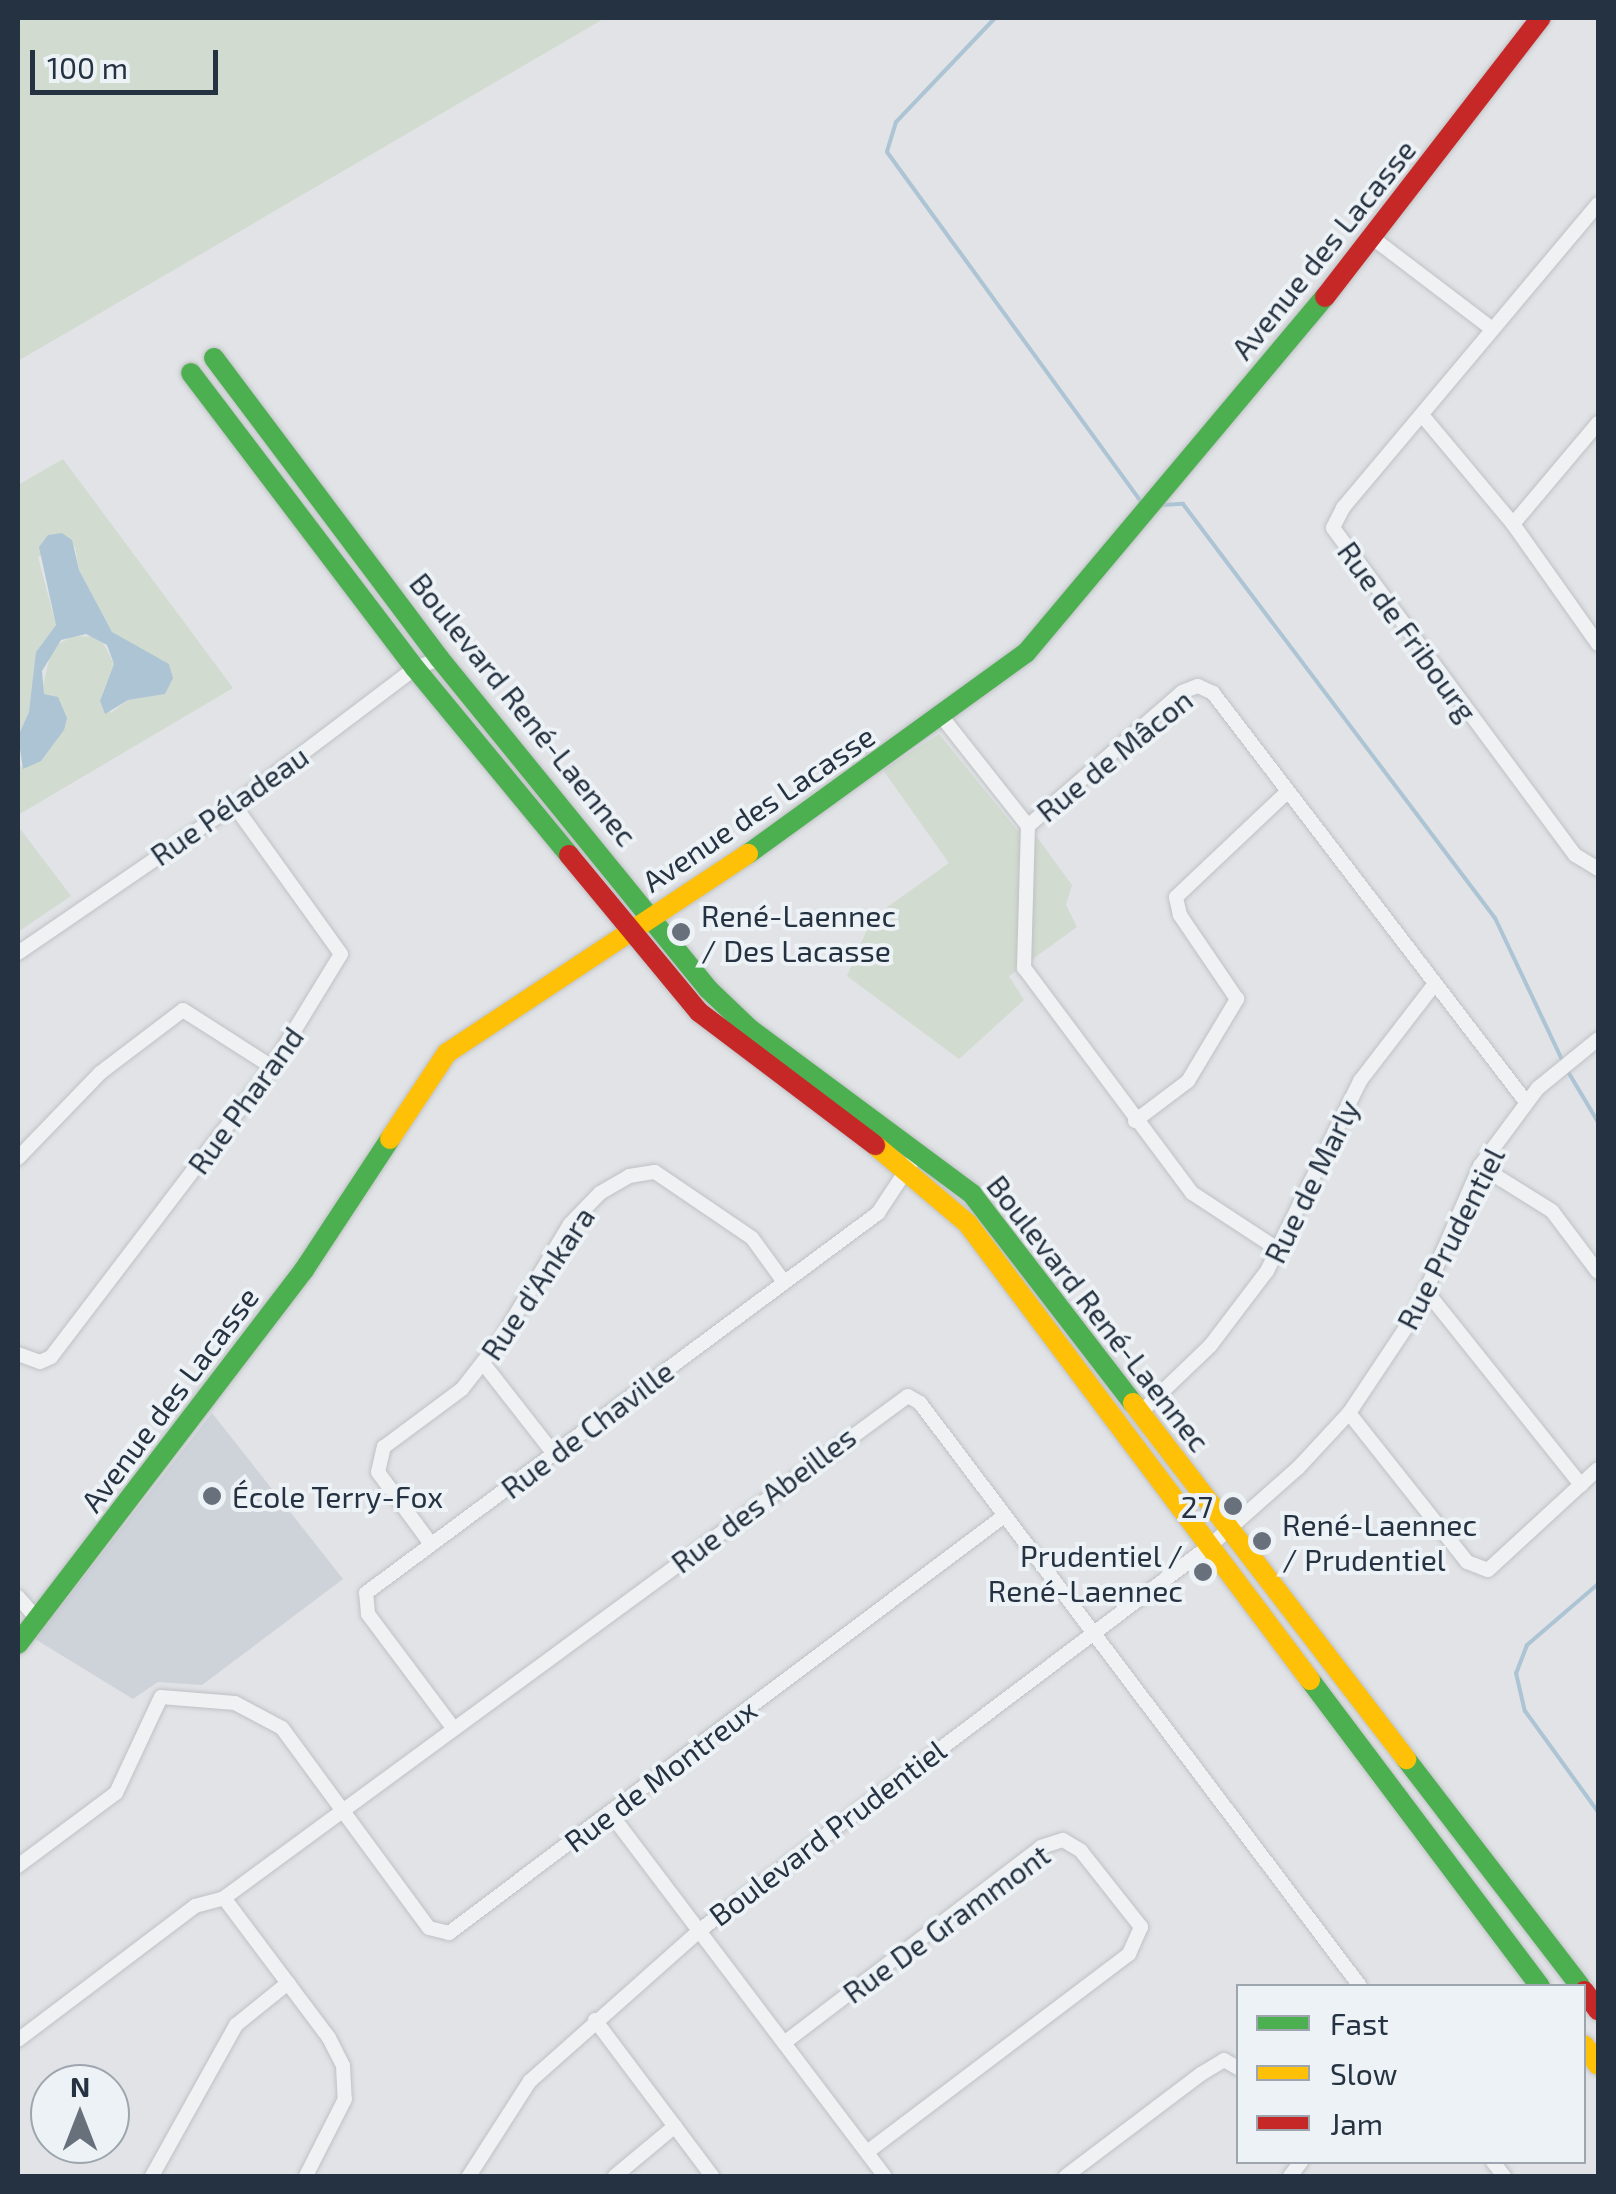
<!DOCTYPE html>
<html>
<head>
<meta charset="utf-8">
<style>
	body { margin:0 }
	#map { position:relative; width:1616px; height:2194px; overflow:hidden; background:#e1e3e6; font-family:"Exo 2",sans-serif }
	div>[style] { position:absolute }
	.built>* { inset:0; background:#ced3da }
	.green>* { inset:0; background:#d2dbd0 }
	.water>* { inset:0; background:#acc4d4 }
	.stream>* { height:4px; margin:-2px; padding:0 2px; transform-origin:2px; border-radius:2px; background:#acc4d4 }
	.roads { filter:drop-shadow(0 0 2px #bfc1c4) drop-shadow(0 0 2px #bfc1c4) }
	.street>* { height:14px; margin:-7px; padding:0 7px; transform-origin:7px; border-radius:7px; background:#f0f1f3 }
	.fast>* { height:20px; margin:-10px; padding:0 10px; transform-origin:10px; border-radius:10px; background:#4caf50 }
	.slow>* { height:20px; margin:-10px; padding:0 10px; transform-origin:10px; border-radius:10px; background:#ffc107 }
	.jam>* { height:20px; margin:-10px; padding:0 10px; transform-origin:10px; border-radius:10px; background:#c62828 }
	.dots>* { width:28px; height:28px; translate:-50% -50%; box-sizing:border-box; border:5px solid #edf2f6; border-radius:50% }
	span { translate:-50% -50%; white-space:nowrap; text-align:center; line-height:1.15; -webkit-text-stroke:8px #edf2f6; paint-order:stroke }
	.street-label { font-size:30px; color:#253241 }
	.poi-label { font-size:30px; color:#253241 }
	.left { translate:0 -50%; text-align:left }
	.right { translate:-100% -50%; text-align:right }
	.frame { position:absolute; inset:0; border:20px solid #253241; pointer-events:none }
	.legend { position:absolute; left:1236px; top:1984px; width:350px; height:180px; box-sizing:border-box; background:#edf2f6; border:2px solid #9da5ae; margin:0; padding:12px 18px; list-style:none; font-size:30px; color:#253241 }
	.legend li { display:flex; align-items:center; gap:20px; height:50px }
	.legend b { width:50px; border:2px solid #9da5ae }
	.north { position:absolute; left:30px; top:2064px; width:100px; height:100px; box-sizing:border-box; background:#edf2f6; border:2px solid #9da5ae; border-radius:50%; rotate:0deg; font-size:28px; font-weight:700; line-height:40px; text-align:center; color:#253241 }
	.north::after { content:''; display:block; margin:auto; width:35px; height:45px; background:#67707b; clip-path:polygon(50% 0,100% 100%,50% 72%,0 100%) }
	.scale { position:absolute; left:30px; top:50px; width:188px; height:45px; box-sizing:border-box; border:5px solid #253241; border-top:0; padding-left:12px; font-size:30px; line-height:35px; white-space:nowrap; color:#253241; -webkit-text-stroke:8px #edf2f6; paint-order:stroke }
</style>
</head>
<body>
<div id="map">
	<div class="built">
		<i style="clip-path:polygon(212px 1413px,343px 1579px,202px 1685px,158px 1682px,133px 1699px,35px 1639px)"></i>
	</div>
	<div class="green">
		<i style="clip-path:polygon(18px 18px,605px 18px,18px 361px)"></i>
		<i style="clip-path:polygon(63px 459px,233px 688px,18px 815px,18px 767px,41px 761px,63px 730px,58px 698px,44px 694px,43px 686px,52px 647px,74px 636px,100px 637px,114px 664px,103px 692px,111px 713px,128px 700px,165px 694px,172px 672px,163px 660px,136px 651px,112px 632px,79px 570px,75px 547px,38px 557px,56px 625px,41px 645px,29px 712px,18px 736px,18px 485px)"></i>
		<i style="clip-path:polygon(939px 734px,1017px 830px,1034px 833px,1072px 885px,1066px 905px,1077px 927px,1009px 976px,1024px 1000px,959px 1059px,847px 976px,872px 918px,949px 863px,883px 770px)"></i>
		<i style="clip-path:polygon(18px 826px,71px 896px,18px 932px,18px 825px)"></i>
	</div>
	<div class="water">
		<i style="clip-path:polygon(62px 533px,72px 540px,79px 570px,112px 632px,169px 664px,173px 678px,165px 694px,128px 700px,105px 714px,100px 701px,114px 664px,107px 645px,86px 634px,61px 640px,42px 671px,44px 694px,58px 697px,67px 718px,64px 730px,41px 761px,23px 769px,18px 736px,29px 712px,36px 652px,56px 625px,39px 547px,48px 535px)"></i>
	</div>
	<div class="stream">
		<i style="left:995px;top:18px;width:144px;rotate:133.6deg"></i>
		<i style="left:896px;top:122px;width:31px;rotate:107deg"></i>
		<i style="left:887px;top:152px;width:434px;rotate:54deg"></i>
		<i style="left:1161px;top:505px;width:22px;rotate:-3deg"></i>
		<i style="left:1183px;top:504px;width:518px;rotate:53deg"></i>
		<i style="left:1495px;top:918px;width:159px;rotate:64.7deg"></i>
		<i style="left:1567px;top:1070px;width:61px;rotate:59.2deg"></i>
		<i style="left:1598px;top:1584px;width:94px;rotate:139.3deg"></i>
		<i style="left:1527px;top:1645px;width:30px;rotate:111deg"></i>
		<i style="left:1516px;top:1673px;width:39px;rotate:77deg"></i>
		<i style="left:1525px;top:1711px;width:125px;rotate:54.1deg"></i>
	</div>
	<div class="roads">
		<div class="street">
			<i style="left:1598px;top:204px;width:397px;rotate:130deg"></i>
			<i style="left:1343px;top:508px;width:22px;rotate:117deg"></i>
			<i style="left:1333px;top:528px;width:407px;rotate:53.5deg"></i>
			<i style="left:1575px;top:855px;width:27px;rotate:31deg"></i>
			<i style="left:1374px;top:239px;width:148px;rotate:37.3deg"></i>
			<i style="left:1422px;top:415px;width:142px;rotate:50.1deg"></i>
			<i style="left:1513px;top:524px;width:147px;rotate:54.7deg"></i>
			<i style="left:1513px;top:524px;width:132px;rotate:-49.9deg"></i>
			<i style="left:942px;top:717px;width:139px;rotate:51.7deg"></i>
			<i style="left:18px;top:953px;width:262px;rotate:-34.4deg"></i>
			<i style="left:234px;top:805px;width:227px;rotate:-37.1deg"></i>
			<i style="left:415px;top:668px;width:27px;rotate:-20deg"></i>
			<i style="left:1135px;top:1121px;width:66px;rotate:-37deg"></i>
			<i style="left:1188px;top:1081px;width:96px;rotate:-59.1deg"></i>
			<i style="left:1237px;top:999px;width:102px;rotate:-124.2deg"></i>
			<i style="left:1180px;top:915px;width:18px;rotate:-103deg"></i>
			<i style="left:1176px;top:897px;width:153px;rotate:-43.4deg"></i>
			<i style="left:18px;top:1158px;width:118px;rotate:-46deg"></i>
			<i style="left:100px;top:1073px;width:104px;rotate:-37.2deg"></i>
			<i style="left:183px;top:1010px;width:106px;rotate:32.6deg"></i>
			<i style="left:1480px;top:1166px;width:85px;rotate:32deg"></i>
			<i style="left:1552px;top:1211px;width:76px;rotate:53deg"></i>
			<i style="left:1279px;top:1250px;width:104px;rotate:-146.8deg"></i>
			<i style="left:1192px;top:1193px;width:281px;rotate:-126.7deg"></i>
			<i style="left:1024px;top:968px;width:142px;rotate:-88.4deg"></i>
			<i style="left:1028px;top:826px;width:204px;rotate:-41deg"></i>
			<i style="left:1182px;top:692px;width:17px;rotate:-21deg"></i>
			<i style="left:1198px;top:686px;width:17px;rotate:25deg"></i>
			<i style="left:1213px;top:693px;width:515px;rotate:52.57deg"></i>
			<i style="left:1427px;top:1292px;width:247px;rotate:51.4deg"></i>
			<i style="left:18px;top:1354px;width:23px;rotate:20deg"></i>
			<i style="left:40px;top:1362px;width:12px;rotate:-24deg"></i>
			<i style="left:51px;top:1357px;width:365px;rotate:-52.7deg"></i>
			<i style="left:272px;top:1067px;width:132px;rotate:-58.6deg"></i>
			<i style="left:341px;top:954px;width:183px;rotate:-125.7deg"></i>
			<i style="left:483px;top:1363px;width:115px;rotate:52deg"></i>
			<i style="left:1349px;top:1413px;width:190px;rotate:51.6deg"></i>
			<i style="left:1467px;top:1562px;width:22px;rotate:21deg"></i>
			<i style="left:1488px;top:1570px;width:149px;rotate:-42.6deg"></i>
			<i style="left:1139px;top:1414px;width:98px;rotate:-43.8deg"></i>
			<i style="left:1210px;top:1346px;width:94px;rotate:-52.8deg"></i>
			<i style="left:1267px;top:1271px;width:212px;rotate:-63.9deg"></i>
			<i style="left:1360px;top:1081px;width:121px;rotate:-52.4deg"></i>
			<i style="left:431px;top:1544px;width:89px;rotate:-126.4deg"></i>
			<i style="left:378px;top:1472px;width:26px;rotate:-77deg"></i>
			<i style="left:384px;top:1447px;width:97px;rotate:-36.6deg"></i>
			<i style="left:462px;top:1389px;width:63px;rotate:-52deg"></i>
			<i style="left:501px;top:1339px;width:134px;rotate:-59deg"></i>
			<i style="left:570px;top:1224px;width:43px;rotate:-45.9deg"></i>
			<i style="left:600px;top:1193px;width:34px;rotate:-30deg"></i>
			<i style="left:629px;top:1176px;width:26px;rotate:-9deg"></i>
			<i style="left:655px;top:1172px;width:117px;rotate:34.2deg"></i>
			<i style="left:752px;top:1238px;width:54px;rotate:54deg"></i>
			<i style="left:18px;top:1597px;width:29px;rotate:49deg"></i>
			<i style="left:454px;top:1729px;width:144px;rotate:-126.8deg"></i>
			<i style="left:368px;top:1614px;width:21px;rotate:-95deg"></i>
			<i style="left:366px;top:1593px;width:638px;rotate:-36.58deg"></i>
			<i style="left:878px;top:1213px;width:60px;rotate:-56.6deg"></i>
			<i style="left:610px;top:1813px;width:455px;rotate:52.9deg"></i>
			<i style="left:18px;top:1866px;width:122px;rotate:-36.7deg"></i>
			<i style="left:116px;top:1793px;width:106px;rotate:-64.9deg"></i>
			<i style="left:161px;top:1697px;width:74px;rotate:4.6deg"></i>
			<i style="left:235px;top:1703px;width:53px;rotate:28deg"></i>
			<i style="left:282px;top:1728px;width:248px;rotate:53.7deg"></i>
			<i style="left:429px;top:1928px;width:21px;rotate:14deg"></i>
			<i style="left:449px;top:1933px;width:694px;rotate:-36.92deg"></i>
			<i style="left:224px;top:1898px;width:175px;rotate:53.1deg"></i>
			<i style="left:329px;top:2038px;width:31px;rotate:63deg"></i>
			<i style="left:343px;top:2066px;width:33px;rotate:87deg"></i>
			<i style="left:345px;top:2099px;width:86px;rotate:116.9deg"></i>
			<i style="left:595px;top:2020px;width:195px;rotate:53.1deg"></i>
			<i style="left:18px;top:2040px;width:222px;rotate:-37.1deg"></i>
			<i style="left:195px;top:1906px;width:30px;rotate:-15deg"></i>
			<i style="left:224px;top:1898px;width:848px;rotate:-36.28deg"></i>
			<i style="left:908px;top:1396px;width:14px;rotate:30deg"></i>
			<i style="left:920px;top:1403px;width:730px;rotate:52.96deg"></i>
			<i style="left:784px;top:2043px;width:323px;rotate:-37.3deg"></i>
			<i style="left:1041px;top:1847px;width:23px;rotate:-18deg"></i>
			<i style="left:1063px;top:1840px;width:21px;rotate:31deg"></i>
			<i style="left:1081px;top:1851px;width:97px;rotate:51.7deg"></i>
			<i style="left:1141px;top:1927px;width:30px;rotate:114deg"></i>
			<i style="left:1129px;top:1954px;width:328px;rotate:142.9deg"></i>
			<i style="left:1493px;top:2162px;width:18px;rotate:52deg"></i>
			<i style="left:152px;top:2176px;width:173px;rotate:-60.9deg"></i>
			<i style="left:236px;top:2025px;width:67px;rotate:-38.9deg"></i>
			<i style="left:469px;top:2176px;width:113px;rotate:-57.3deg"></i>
			<i style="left:530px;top:2081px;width:227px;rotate:-41.6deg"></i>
			<i style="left:700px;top:1930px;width:641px;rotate:-37.01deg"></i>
			<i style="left:1212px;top:1544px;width:115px;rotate:-41.5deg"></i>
			<i style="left:1298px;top:1468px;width:75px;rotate:-47.2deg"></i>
			<i style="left:1349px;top:1413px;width:123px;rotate:-56.3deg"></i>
			<i style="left:1417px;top:1311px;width:158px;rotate:-66.5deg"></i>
			<i style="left:1480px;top:1166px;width:97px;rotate:-53.4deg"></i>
			<i style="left:1538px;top:1088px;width:77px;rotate:-39.2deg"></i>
			<i style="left:615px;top:2176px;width:78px;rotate:-39.8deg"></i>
			<i style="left:1066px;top:2176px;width:169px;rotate:-37.1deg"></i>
			<i style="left:1201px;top:2074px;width:27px;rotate:-31deg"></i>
			<i style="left:1224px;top:2060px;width:16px;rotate:30deg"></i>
			<i style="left:1290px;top:2176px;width:18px;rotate:-52deg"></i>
		</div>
		<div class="fast">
			<i style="left:214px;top:358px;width:376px;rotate:53.1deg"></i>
			<i style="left:440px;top:659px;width:425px;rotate:50.9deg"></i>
			<i style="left:708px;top:989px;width:58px;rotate:43.6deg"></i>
			<i style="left:750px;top:1029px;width:277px;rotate:36.6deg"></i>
			<i style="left:972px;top:1194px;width:264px;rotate:52.4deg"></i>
			<i style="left:191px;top:373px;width:370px;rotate:52.8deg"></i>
			<i style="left:415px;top:668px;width:242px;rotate:50.5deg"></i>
			<i style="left:748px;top:854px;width:343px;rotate:-35.9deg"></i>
			<i style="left:1026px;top:653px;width:465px;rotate:-50deg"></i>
			<i style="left:18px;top:1644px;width:471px;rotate:-52.6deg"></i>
			<i style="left:304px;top:1270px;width:157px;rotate:-56.7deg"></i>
			<i style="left:1310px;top:1680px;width:383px;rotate:53.1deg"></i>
			<i style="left:1406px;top:1759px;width:286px;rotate:52.5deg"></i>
		</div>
		<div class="slow">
			<i style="left:390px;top:1139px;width:103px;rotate:-56.5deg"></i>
			<i style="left:447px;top:1053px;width:361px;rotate:-33.5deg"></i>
			<i style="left:875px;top:1145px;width:122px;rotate:40.3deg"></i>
			<i style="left:968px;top:1224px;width:570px;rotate:53.13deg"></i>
			<i style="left:1133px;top:1403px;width:449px;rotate:52.5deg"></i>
			<i style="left:1584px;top:2045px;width:24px;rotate:55deg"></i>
		</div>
		<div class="jam">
			<i style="left:1325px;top:297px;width:353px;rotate:-52.3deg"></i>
			<i style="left:569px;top:855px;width:204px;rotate:50.4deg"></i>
			<i style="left:699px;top:1012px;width:221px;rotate:37.1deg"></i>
			<i style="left:1584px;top:1991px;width:24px;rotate:54deg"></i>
		</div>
	</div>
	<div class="dots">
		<i style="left:681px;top:932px;background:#67707b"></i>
		<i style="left:212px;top:1496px;background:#67707b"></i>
		<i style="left:1233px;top:1506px;background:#67707b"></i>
		<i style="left:1262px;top:1541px;background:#67707b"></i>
		<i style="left:1203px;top:1572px;background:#67707b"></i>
	</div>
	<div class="street-label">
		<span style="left:1323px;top:249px;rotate:-51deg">Avenue des Lacasse</span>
		<span style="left:1408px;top:631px;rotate:54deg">Rue de Fribourg</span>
		<span style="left:524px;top:709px;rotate:51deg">Boulevard René-Laennec</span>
		<span style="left:1114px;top:755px;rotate:-39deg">Rue de Mâcon</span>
		<span style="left:229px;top:805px;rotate:-35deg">Rue Péladeau</span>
		<span style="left:758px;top:808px;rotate:-34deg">Avenue des Lacasse</span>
		<span style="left:245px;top:1100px;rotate:-54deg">Rue Pharand</span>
		<span style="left:1311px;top:1181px;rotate:-64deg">Rue de Marly</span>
		<span style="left:1450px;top:1238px;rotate:-63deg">Rue Prudentiel</span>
		<span style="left:537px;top:1283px;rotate:-56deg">Rue d'Ankara</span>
		<span style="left:1099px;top:1313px;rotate:52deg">Boulevard René-Laennec</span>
		<span style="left:169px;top:1399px;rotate:-53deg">Avenue des Lacasse</span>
		<span style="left:587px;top:1429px;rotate:-37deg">Rue de Chaville</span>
		<span style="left:763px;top:1499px;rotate:-37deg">Rue des Abeilles</span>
		<span style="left:660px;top:1775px;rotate:-37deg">Rue de Montreux</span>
		<span style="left:827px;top:1832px;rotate:-37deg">Boulevard Prudentiel</span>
		<span style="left:946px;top:1923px;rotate:-36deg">Rue De Grammont</span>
	</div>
	<div class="poi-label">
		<span class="left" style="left:701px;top:932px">René-Laennec<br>/ Des Lacasse</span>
		<span class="left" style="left:232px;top:1496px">École Terry-Fox</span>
		<span class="right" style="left:1213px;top:1506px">27</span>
		<span class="left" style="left:1282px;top:1541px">René-Laennec<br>/ Prudentiel</span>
		<span class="right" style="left:1183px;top:1572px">Prudentiel /<br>René-Laennec</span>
	</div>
	<div class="frame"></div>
	<ul class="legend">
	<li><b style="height:12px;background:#4caf50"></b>Fast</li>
	<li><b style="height:12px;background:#ffc107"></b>Slow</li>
	<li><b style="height:12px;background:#c62828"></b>Jam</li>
	</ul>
	<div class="north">N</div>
	<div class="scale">100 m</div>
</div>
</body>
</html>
